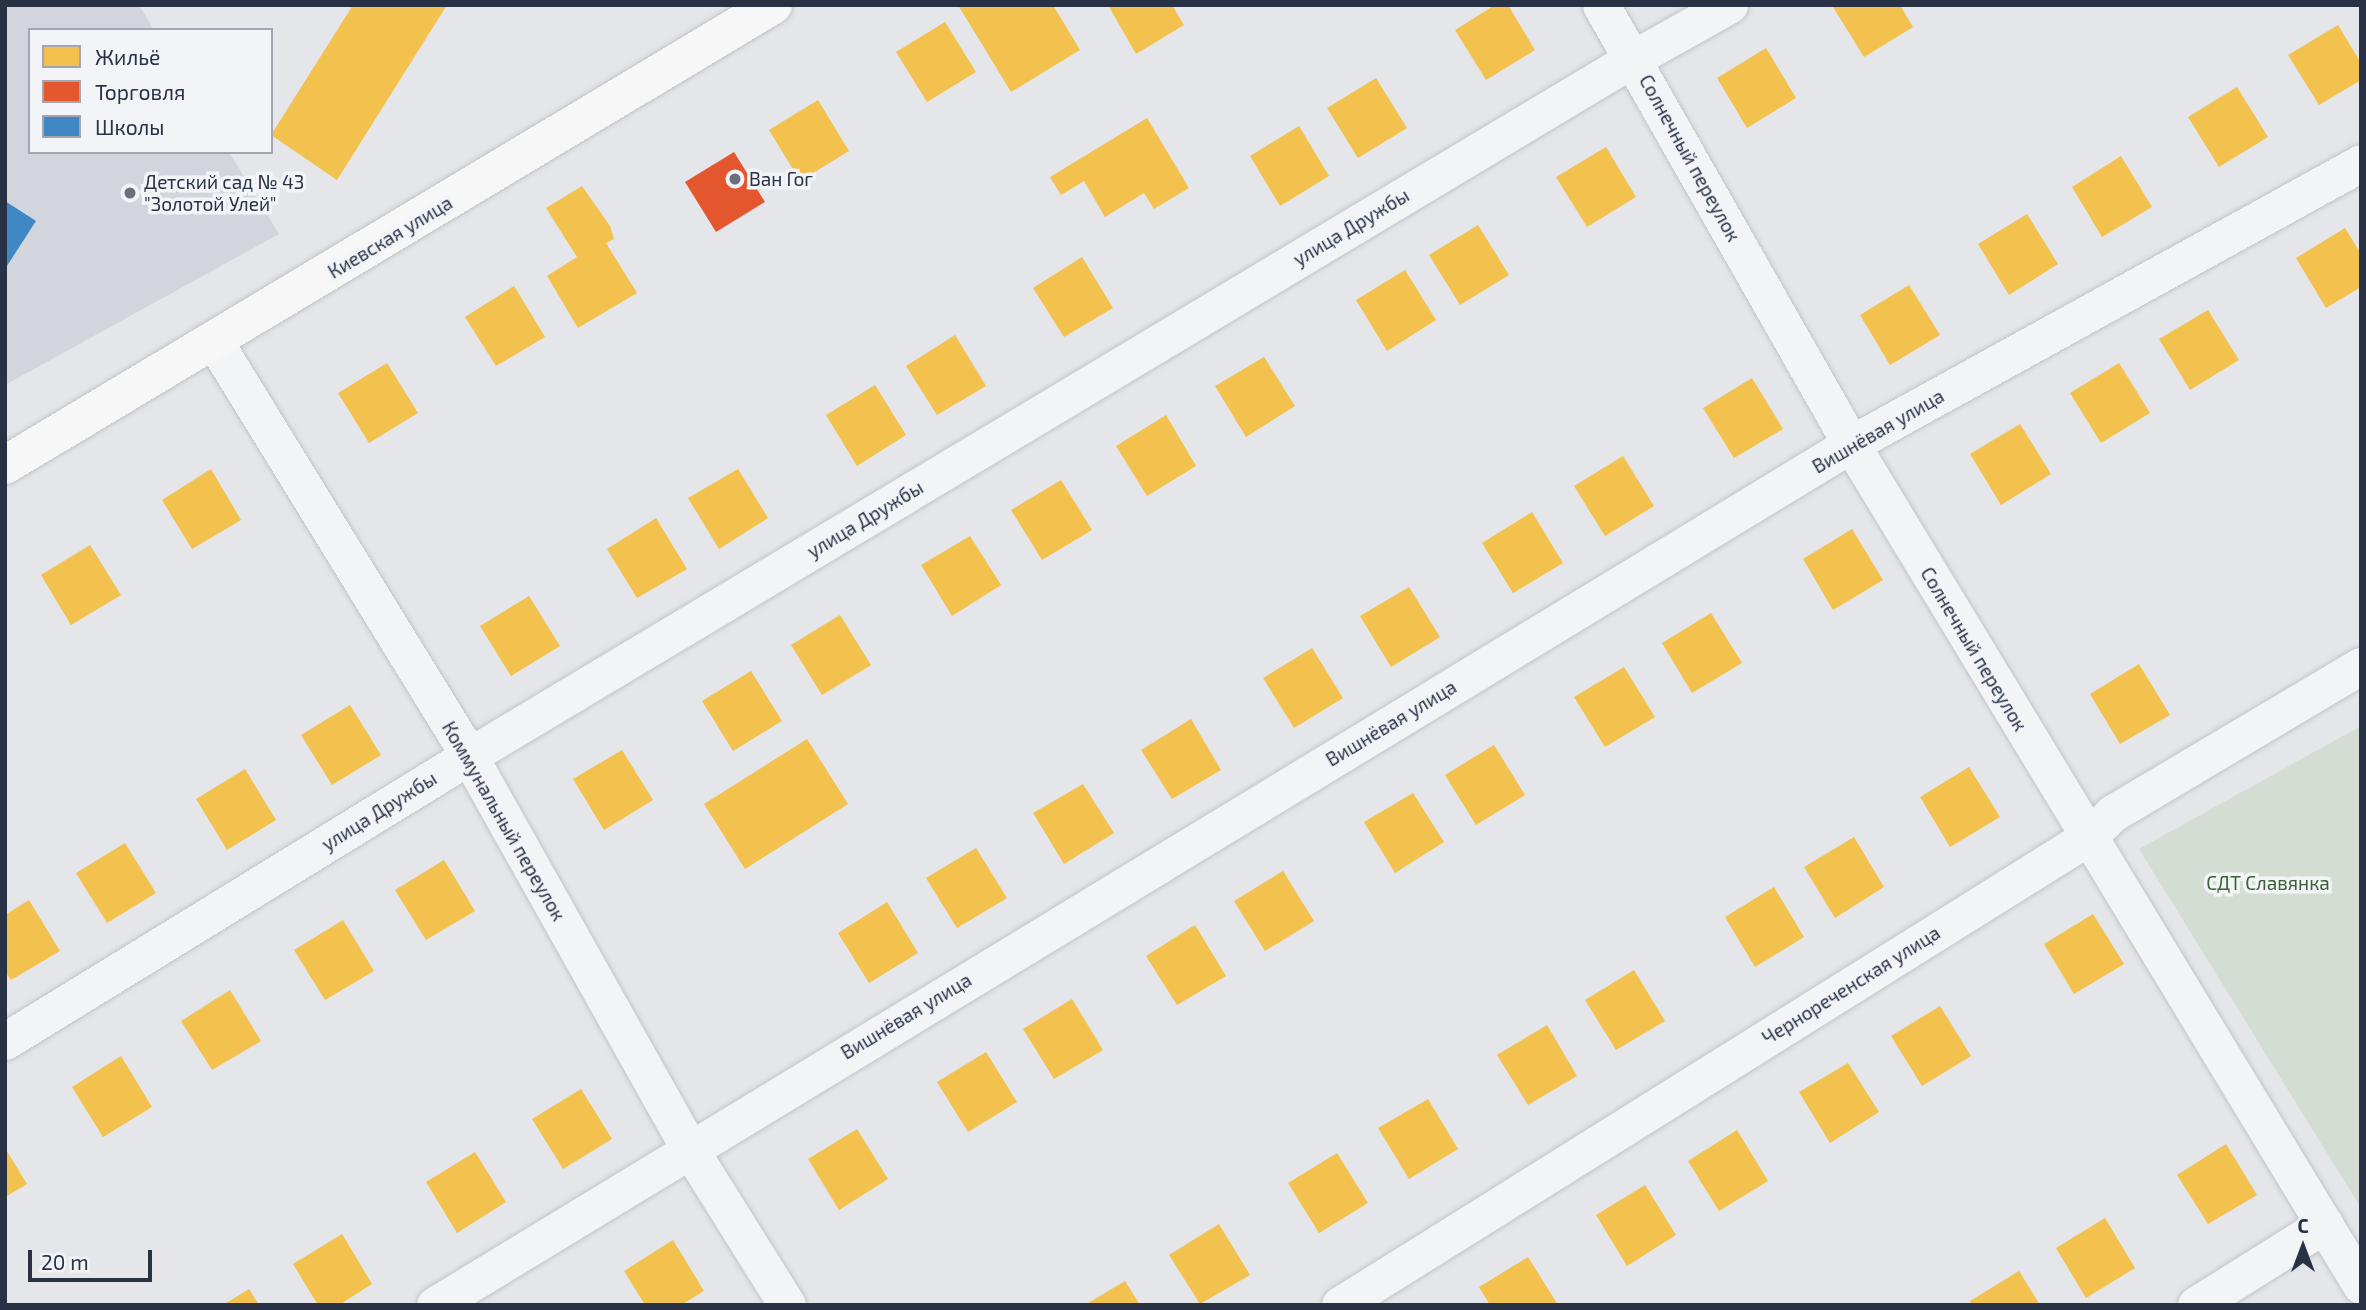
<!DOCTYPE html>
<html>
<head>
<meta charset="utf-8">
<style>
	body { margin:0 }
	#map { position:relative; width:2366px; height:1310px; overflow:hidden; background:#e4e6e9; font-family:"Exo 2",sans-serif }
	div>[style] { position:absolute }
	.built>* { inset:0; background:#d2d5dc }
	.green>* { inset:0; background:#d4ddd4 }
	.homes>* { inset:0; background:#f2c14e }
	.shops>* { inset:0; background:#e4572e }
	.schools>* { inset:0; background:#3f88c5 }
	.roads { filter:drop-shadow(0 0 2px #c2c4c7) drop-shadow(0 0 2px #c2c4c7) }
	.street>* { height:37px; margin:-18.5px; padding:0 18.5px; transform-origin:18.5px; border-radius:18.5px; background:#f3f4f6 }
	.secondary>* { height:38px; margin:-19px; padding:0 19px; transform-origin:19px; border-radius:19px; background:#f7f7f7 }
	.dots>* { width:19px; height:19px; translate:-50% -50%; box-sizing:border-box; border:4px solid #f2f4f8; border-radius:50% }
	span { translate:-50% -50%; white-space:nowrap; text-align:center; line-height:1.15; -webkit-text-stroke:7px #f2f4f8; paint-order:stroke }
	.street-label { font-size:19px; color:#293145 }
	.poi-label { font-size:19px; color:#293145 }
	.left { translate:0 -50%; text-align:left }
	.park-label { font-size:19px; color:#3a6135 }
	.frame { position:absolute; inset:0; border:7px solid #293145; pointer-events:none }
	.legend { position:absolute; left:28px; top:28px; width:245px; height:126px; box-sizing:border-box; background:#f2f4f8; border:2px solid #a2a6b0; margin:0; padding:9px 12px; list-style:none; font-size:21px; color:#293145 }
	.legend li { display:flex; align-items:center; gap:14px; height:35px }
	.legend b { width:35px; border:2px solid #a2a6b0 }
	.north { position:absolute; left:2268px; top:1212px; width:70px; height:70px; -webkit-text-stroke:5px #f2f4f8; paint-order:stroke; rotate:0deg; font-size:19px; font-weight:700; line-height:28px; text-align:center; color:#293145 }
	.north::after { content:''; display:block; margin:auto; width:24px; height:32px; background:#293145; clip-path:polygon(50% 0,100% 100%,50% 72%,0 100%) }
	.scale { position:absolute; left:28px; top:1250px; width:124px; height:32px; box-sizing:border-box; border:4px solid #293145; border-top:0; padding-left:9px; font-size:21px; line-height:24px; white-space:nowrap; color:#293145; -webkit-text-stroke:5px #f2f4f8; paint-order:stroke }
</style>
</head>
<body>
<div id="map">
	<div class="built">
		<i style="clip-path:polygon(5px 5px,139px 5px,154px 30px,30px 30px,30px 152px,229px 152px,279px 234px,5px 385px)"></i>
	</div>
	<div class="green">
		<i style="clip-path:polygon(2361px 726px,2361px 1208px,2139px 849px)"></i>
	</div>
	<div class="homes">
		<i style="clip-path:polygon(353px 5px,447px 5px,337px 180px,271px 135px)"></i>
		<i style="clip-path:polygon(958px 5px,1053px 5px,1080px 50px,1011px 92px)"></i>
		<i style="clip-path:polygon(1108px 5px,1172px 5px,1184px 25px,1136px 54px)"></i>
		<i style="clip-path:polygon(1495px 5px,1508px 5px,1535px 50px,1486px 80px,1455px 30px)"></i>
		<i style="clip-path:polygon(1900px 5px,1913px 27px,1864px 57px,1833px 7px)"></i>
		<i style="clip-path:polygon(945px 22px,976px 72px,927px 102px,896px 52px)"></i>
		<i style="clip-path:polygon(2338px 25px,2361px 63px,2361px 80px,2319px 105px,2288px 55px)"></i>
		<i style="clip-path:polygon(1766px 48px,1796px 98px,1747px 128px,1717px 78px)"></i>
		<i style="clip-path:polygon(1376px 78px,1407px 128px,1358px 158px,1327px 108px)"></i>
		<i style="clip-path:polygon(2237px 87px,2268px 137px,2219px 167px,2188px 117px)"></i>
		<i style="clip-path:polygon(818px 100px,849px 151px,800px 181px,769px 130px)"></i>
		<i style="clip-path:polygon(1147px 118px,1189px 188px,1154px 209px,1144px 193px,1105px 217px,1084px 181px,1061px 195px,1050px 177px)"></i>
		<i style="clip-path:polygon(1299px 126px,1329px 176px,1280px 206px,1250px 156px)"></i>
		<i style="clip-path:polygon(1606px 147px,1636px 197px,1587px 227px,1556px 177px)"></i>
		<i style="clip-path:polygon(2121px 156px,2152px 207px,2102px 237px,2072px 187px)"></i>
		<i style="clip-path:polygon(582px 186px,610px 226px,614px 239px,606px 243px,637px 293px,578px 328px,547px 276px,577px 257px,546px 208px)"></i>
		<i style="clip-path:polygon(2027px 214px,2058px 264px,2009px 295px,1978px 244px)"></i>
		<i style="clip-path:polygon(1478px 225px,1509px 275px,1460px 305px,1429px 255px)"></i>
		<i style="clip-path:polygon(2345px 228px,2361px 254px,2361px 287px,2326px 308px,2296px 258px)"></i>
		<i style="clip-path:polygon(1082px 257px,1113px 308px,1064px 337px,1033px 288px)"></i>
		<i style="clip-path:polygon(1405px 270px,1436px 320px,1387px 351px,1356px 300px)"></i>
		<i style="clip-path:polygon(1909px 285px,1940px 335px,1890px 365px,1860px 315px)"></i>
		<i style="clip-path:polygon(514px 286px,545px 337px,496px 366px,465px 317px)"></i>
		<i style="clip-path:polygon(2208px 310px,2239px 360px,2190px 390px,2159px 339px)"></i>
		<i style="clip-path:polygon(955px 335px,986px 386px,937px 415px,906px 366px)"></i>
		<i style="clip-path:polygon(1264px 357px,1295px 406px,1246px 437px,1215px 386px)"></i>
		<i style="clip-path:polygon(387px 363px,418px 413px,369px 443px,338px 393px)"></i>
		<i style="clip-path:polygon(2119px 363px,2150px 413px,2101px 443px,2070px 393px)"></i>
		<i style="clip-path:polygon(1752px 378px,1783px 429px,1734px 458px,1703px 408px)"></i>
		<i style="clip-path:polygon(875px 385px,906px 435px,857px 466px,826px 415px)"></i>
		<i style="clip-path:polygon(1166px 415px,1196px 466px,1147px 496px,1116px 446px)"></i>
		<i style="clip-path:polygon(2020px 424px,2051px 474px,2001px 505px,1970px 454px)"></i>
		<i style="clip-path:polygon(1623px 456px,1654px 506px,1605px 536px,1574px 486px)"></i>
		<i style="clip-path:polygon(211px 469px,241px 520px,192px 549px,162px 500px)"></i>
		<i style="clip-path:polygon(738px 469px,768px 518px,719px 549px,688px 498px)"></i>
		<i style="clip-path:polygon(1061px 480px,1092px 530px,1042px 560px,1011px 510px)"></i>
		<i style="clip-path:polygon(1532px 512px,1563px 563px,1513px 593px,1482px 543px)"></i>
		<i style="clip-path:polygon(656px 518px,687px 569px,637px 598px,607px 549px)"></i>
		<i style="clip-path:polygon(1852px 529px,1883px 580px,1833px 610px,1803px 559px)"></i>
		<i style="clip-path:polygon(970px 536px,1001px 585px,952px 616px,921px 565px)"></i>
		<i style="clip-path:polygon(90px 545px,121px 595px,71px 625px,41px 575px)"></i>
		<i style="clip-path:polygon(1409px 587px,1440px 637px,1391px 667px,1360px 616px)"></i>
		<i style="clip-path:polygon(529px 596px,560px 646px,511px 676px,480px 626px)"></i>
		<i style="clip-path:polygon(1711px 613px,1742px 663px,1692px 693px,1662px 643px)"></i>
		<i style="clip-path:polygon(840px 615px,871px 665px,822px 695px,791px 645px)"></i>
		<i style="clip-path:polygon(1312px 648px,1343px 698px,1294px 728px,1263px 678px)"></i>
		<i style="clip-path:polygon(2139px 664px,2170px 715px,2120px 744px,2090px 694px)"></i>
		<i style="clip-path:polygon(1624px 667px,1655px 717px,1605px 747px,1574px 697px)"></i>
		<i style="clip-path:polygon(751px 671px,782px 721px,733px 751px,702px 701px)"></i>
		<i style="clip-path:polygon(350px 705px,381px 755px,332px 785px,301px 735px)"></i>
		<i style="clip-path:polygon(1191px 719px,1221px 770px,1172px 799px,1141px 750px)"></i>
		<i style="clip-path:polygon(807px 739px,848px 804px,745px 869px,704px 804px)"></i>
		<i style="clip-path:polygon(1494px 745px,1525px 795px,1476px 825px,1445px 775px)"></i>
		<i style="clip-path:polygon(622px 750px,653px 800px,604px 830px,573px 779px)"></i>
		<i style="clip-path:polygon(1969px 767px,2000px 817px,1950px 847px,1920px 797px)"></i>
		<i style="clip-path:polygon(245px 769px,276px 820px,227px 850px,196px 799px)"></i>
		<i style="clip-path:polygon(1083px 784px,1114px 833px,1064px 864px,1033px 813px)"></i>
		<i style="clip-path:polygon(1413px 793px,1444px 842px,1395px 873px,1364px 822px)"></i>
		<i style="clip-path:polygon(1854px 837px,1884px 887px,1835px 918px,1804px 867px)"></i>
		<i style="clip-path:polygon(125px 843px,156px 893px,107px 923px,76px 873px)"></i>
		<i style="clip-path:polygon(976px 848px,1007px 898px,957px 928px,926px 878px)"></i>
		<i style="clip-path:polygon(444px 860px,475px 911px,426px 940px,395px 890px)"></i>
		<i style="clip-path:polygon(1283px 871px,1314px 921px,1265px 951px,1234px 901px)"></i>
		<i style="clip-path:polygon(1774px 887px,1804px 937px,1755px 967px,1725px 917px)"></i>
		<i style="clip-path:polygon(29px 900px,60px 951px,11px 980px,5px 972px,5px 915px)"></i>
		<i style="clip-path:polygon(887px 902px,918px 953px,869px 983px,838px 933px)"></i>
		<i style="clip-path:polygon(2093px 914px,2124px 964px,2074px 994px,2044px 944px)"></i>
		<i style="clip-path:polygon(343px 920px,374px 971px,325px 1000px,294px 950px)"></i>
		<i style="clip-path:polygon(1195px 925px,1226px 976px,1177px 1005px,1146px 956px)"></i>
		<i style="clip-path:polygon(1634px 970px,1665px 1021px,1616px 1050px,1585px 1000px)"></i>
		<i style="clip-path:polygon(230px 990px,261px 1041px,212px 1070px,181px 1021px)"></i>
		<i style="clip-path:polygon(1072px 999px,1103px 1050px,1054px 1079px,1023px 1029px)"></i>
		<i style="clip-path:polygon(1940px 1006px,1971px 1056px,1922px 1086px,1891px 1036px)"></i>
		<i style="clip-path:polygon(1547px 1025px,1577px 1076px,1528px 1105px,1497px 1055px)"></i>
		<i style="clip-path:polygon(986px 1052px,1017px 1102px,968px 1132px,937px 1082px)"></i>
		<i style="clip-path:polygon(121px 1056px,152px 1107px,103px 1137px,72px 1087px)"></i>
		<i style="clip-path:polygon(1848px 1063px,1879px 1112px,1830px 1143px,1799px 1092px)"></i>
		<i style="clip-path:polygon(581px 1089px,612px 1139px,563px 1169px,532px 1119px)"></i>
		<i style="clip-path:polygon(1428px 1099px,1458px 1149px,1409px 1179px,1378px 1128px)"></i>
		<i style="clip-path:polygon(857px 1129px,888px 1179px,839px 1210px,808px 1159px)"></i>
		<i style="clip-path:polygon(1737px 1130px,1768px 1181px,1719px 1211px,1688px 1161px)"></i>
		<i style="clip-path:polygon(2226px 1144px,2257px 1195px,2208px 1224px,2177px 1175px)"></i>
		<i style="clip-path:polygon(5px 1148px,27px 1184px,5px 1197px)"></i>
		<i style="clip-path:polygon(475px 1152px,506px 1202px,457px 1233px,426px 1182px)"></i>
		<i style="clip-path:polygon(1337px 1153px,1368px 1203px,1319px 1233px,1288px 1183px)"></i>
		<i style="clip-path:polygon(1645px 1185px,1676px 1235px,1627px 1266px,1596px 1215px)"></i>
		<i style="clip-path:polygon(2105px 1218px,2135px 1268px,2086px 1298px,2056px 1248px)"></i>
		<i style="clip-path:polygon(1219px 1224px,1250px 1275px,1200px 1304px,1169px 1255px)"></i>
		<i style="clip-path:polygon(342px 1234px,372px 1284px,339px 1305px,318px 1305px,293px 1264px)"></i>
		<i style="clip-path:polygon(673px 1240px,704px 1291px,681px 1305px,645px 1305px,624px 1271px)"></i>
		<i style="clip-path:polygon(1528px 1257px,1558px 1305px,1490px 1305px,1479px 1287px)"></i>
		<i style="clip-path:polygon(2019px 1271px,2040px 1305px,1972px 1305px,1970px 1301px)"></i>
		<i style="clip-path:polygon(1125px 1281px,1140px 1305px,1085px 1305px)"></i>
		<i style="clip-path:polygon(249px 1289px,259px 1305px,223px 1305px)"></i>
	</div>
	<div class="shops">
		<i style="clip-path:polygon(734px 152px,765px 202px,716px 232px,685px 182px)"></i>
	</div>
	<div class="schools">
		<i style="clip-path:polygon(5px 201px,36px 221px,5px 269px)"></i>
	</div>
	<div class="roads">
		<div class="street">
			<i style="left:1601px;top:5px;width:505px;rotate:60.34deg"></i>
			<i style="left:1851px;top:444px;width:984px;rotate:58.77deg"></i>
			<i style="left:214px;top:341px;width:487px;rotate:58.4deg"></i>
			<i style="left:469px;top:756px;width:450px;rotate:60.7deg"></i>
			<i style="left:689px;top:1148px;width:185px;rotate:58deg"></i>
			<i style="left:5px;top:1041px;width:545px;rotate:-31.56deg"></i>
			<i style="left:469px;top:756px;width:1358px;rotate:-30.93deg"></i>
			<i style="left:1634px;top:58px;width:109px;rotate:-29.2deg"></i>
			<i style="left:435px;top:1305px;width:1657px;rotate:-31.3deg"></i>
			<i style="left:1851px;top:444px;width:582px;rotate:-28.85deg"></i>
			<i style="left:1340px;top:1305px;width:882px;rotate:-32.03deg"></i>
			<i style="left:2088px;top:837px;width:35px;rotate:-44deg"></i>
			<i style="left:2113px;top:813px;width:288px;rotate:-30.7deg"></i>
			<i style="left:2196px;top:1305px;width:152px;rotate:-32.1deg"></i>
		</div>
		<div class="secondary">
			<i style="left:5px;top:465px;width:895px;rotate:-30.92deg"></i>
		</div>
	</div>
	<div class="dots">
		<i style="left:735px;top:179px;background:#6a707e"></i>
		<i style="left:130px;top:193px;background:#6a707e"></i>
	</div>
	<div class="street-label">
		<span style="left:1690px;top:158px;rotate:61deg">Солнечный переулок</span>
		<span style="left:1351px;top:227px;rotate:-31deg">улица Дружбы</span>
		<span style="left:390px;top:237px;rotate:-31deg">Киевская улица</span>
		<span style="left:1878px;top:431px;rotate:-30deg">Вишнёвая улица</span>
		<span style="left:865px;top:519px;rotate:-31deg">улица Дружбы</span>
		<span style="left:1974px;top:649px;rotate:59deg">Солнечный переулок</span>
		<span style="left:1391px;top:723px;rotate:-31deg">Вишнёвая улица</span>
		<span style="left:379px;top:811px;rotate:-32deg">улица Дружбы</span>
		<span style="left:504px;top:821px;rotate:60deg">Коммунальный переулок</span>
		<span style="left:1851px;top:985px;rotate:-32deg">Чернореченская улица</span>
		<span style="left:906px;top:1016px;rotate:-31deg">Вишнёвая улица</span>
	</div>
	<div class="poi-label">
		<span class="left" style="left:749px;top:179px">Ван Гог</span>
		<span class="left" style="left:144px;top:193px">Детский сад № 43<br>"Золотой Улей"</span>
	</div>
	<div class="park-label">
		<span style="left:2268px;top:883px">СДТ Славянка</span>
	</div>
	<div class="frame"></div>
	<ul class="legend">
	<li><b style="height:19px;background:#f2c14e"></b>Жильё</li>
	<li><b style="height:19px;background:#e4572e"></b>Торговля</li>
	<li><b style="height:19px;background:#3f88c5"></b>Школы</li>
	</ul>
	<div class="north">С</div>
	<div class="scale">20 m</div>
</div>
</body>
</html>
